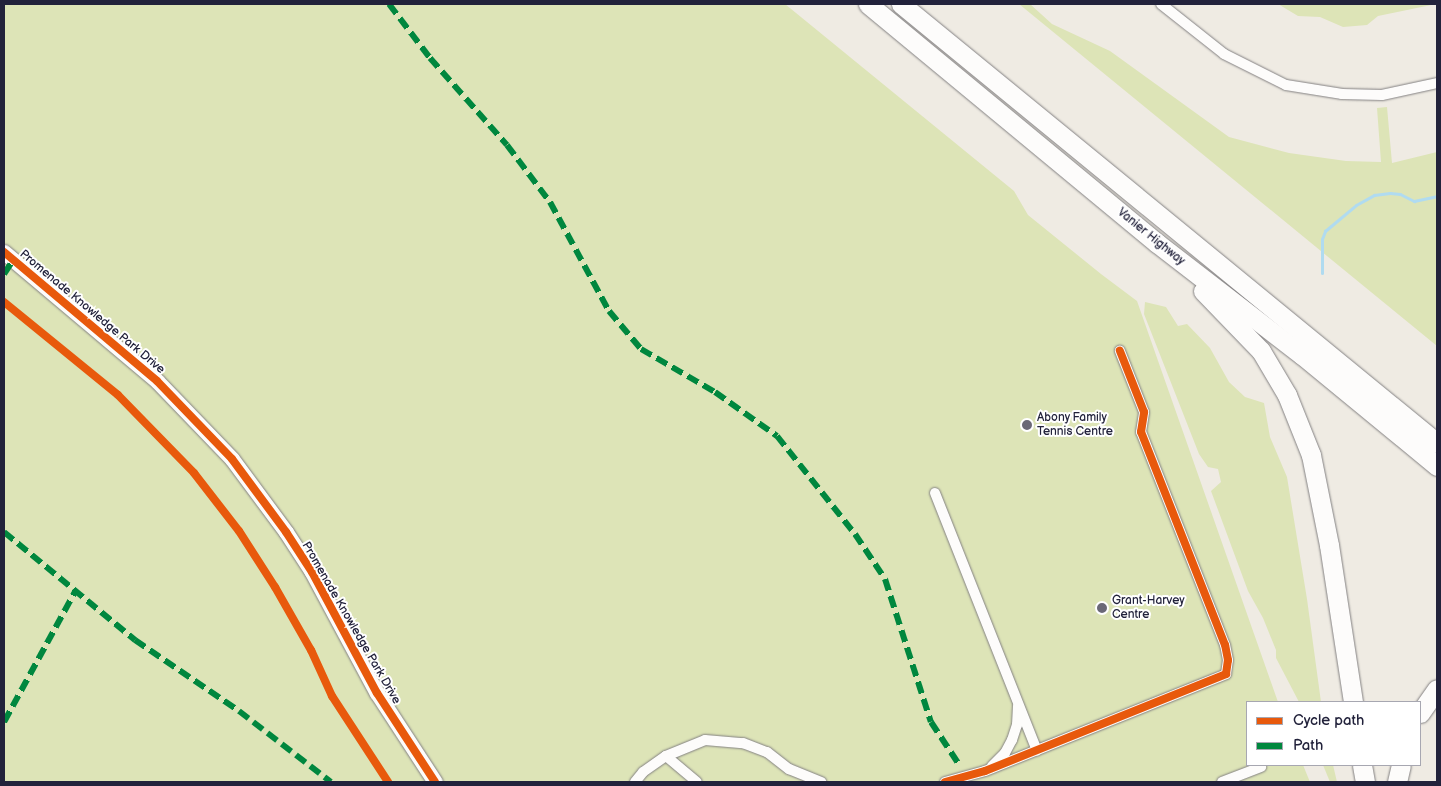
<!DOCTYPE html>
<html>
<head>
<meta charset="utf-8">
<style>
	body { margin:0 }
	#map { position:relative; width:1441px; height:786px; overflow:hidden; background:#efebe3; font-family:"Balsamiq Sans",sans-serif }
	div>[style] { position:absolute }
	.green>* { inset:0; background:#dde4b7 }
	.stream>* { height:3px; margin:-1.5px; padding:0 1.5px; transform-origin:1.5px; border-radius:1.5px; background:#b0dbf0 }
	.roads { filter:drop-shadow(0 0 1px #838182) drop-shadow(0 0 1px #838182) }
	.street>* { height:10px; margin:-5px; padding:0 5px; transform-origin:5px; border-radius:5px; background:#fdfcfb }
	.secondary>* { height:15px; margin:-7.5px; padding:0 7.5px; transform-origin:7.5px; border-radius:7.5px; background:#fdfcfb }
	.highway>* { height:19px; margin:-9.5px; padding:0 9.5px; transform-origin:9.5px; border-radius:9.5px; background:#fdfcfb }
	.quiet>* { height:6px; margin-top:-3px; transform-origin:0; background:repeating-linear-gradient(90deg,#00873e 0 12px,transparent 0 18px) }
	.cycleway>* { height:8px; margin:-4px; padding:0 4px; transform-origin:4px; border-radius:4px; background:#e8590c }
	.dots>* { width:14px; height:14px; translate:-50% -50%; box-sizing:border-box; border:2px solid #fff; border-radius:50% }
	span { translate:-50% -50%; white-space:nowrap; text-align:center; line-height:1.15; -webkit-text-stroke:4px #fff; paint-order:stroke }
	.street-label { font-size:12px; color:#22223b }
	.poi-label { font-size:12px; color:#22223b }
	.left { translate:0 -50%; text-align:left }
	.frame { position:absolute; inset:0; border:5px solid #22223b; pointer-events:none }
	.legend { position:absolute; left:1246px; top:701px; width:175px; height:65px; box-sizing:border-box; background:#fff; border:1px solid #a7a7b1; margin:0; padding:6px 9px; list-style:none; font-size:15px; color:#22223b }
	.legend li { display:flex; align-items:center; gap:10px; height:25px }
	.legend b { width:25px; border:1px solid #a7a7b1 }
</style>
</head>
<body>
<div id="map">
	<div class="green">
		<i style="clip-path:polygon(4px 4px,785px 4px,1014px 191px,1028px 215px,1101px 274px,1137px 301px,1278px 702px,1247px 702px,1247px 765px,1303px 765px,1310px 782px,4px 782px)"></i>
		<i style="clip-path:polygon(1019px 4px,1030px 4px,1052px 24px,1110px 51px,1229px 137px,1289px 153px,1346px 161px,1381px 162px,1377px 108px,1387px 107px,1392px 163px,1437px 152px,1437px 346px)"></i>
		<i style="clip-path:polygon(1278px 4px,1436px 4px,1378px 16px,1367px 25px,1343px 27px,1320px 17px,1298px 16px)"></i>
		<i style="clip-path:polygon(1145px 302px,1166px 307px,1178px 326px,1187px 324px,1210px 348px,1229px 382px,1245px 397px,1264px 403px,1270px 437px,1287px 477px,1307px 599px,1321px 702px,1299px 702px,1276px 658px,1276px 650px,1263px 618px,1248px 591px,1211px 491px,1221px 482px,1218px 469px,1208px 467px,1199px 454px,1144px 314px)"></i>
		<i style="clip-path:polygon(1323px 765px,1333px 765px,1337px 782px,1330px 782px)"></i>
	</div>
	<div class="stream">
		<i style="left:1322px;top:273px;width:34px;rotate:-90deg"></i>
		<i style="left:1322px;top:239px;width:9px;rotate:-69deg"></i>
		<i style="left:1325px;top:231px;width:40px;rotate:-40deg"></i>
		<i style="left:1356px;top:205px;width:21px;rotate:-29deg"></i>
		<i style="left:1374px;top:195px;width:16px;rotate:-7deg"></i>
		<i style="left:1390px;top:193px;width:10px;rotate:6deg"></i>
		<i style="left:1400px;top:194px;width:16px;rotate:27deg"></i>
		<i style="left:1414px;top:201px;width:24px;rotate:-12deg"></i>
	</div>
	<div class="roads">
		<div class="street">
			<i style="left:1161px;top:4px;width:80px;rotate:38.4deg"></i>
			<i style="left:1224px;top:54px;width:69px;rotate:26.6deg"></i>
			<i style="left:1286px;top:85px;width:57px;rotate:9.1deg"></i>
			<i style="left:1342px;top:94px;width:40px;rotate:1.4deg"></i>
			<i style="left:1382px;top:95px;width:56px;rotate:-12.3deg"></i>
			<i style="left:935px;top:493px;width:277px;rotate:68.4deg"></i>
			<i style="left:666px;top:756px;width:40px;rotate:40deg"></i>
			<i style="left:992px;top:766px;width:18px;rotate:-45deg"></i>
			<i style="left:1005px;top:753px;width:15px;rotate:-62deg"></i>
			<i style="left:1012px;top:740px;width:16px;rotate:-72deg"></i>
			<i style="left:1017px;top:725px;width:19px;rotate:-87deg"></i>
			<i style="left:635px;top:782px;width:13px;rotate:-51deg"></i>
			<i style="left:643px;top:772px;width:28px;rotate:-35deg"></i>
			<i style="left:666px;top:756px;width:42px;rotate:-22.3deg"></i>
			<i style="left:705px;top:740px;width:38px;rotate:5deg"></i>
			<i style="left:743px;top:743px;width:26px;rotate:21deg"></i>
			<i style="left:767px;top:752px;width:28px;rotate:38deg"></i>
			<i style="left:789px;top:769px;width:35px;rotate:22deg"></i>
			<i style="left:945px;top:782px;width:41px;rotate:-15.4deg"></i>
			<i style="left:985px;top:771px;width:260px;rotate:-21.9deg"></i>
			<i style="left:1226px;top:674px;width:14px;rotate:-82deg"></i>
			<i style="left:1228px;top:660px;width:15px;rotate:-101deg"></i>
			<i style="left:1225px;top:645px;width:229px;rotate:-111.5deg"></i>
			<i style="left:1141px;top:432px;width:20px;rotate:-81deg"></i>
			<i style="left:1144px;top:412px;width:66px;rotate:-111.5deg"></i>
			<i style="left:1222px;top:782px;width:42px;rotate:-21deg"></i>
		</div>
		<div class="secondary">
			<i style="left:4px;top:252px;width:200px;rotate:40.1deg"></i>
			<i style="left:157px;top:381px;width:108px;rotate:46.1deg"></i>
			<i style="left:232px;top:459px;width:91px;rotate:53.5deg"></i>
			<i style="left:286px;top:532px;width:48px;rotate:57deg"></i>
			<i style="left:312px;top:572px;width:137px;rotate:61.8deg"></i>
			<i style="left:377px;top:693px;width:106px;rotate:56.9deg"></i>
		</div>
		<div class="highway">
			<i style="left:868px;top:4px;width:375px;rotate:39.6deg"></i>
			<i style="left:1157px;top:243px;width:183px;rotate:37.7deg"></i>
			<i style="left:1302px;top:355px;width:175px;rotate:39.4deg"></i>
			<i style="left:901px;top:4px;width:693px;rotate:39.32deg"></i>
			<i style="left:1203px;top:291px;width:83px;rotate:46deg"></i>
			<i style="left:1261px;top:351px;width:51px;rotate:59.4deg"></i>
			<i style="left:1287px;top:395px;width:65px;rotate:68.2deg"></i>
			<i style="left:1311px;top:455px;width:92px;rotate:78.7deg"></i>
			<i style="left:1329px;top:545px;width:159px;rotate:81.3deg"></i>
			<i style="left:1420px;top:713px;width:29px;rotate:-55deg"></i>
			<i style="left:1362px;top:765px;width:17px;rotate:80deg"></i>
			<i style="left:1397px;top:782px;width:17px;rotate:-77deg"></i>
		</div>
	</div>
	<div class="quiet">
		<i style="left:389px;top:4px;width:68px;rotate:52.8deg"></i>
		<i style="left:430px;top:58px;width:116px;rotate:48.5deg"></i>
		<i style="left:507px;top:145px;width:71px;rotate:53deg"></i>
		<i style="left:550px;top:202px;width:124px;rotate:61.6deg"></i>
		<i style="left:609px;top:311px;width:50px;rotate:49.9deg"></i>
		<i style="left:641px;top:349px;width:86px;rotate:30.2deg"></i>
		<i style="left:715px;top:392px;width:76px;rotate:35.4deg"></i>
		<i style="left:777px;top:436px;width:125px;rotate:51.5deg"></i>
		<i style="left:855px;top:534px;width:54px;rotate:56.3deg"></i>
		<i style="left:885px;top:579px;width:150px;rotate:72.2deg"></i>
		<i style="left:931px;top:722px;width:53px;rotate:56.6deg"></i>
		<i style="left:4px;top:274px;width:17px;rotate:-57deg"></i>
		<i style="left:4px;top:532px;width:170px;rotate:39.5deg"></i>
		<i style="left:135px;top:640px;width:126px;rotate:34.3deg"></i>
		<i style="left:239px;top:711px;width:116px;rotate:37.7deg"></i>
		<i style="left:4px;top:722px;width:150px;rotate:-61.4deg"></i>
	</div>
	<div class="cycleway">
		<i style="left:4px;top:252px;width:200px;rotate:40.1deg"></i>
		<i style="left:157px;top:381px;width:108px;rotate:46.1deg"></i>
		<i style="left:232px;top:459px;width:91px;rotate:53.5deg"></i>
		<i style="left:286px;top:532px;width:48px;rotate:57deg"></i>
		<i style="left:312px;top:572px;width:137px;rotate:61.8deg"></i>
		<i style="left:377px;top:693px;width:106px;rotate:56.9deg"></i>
		<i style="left:4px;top:302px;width:147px;rotate:39.2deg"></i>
		<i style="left:118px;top:395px;width:109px;rotate:45.7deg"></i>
		<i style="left:194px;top:473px;width:73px;rotate:52.2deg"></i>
		<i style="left:239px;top:531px;width:67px;rotate:57.3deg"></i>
		<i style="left:275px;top:587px;width:73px;rotate:60.3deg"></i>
		<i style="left:311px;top:650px;width:51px;rotate:65.5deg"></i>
		<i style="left:332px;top:696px;width:103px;rotate:56.9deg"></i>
		<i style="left:945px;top:782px;width:41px;rotate:-15.4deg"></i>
		<i style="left:985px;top:771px;width:260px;rotate:-21.9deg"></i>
		<i style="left:1226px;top:674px;width:14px;rotate:-82deg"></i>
		<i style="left:1228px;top:660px;width:15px;rotate:-101deg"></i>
		<i style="left:1225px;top:645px;width:229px;rotate:-111.5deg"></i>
		<i style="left:1141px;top:432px;width:20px;rotate:-81deg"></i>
		<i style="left:1144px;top:412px;width:66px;rotate:-111.5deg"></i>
	</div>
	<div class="dots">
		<i style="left:1027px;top:425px;background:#6a6876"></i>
		<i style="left:1102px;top:608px;background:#6a6876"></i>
	</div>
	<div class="street-label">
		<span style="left:1151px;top:237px;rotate:39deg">Vanier Highway</span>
		<span style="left:92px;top:312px;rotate:40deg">Promenade Knowledge Park Drive</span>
		<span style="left:351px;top:623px;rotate:60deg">Promenade Knowledge Park Drive</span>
	</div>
	<div class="poi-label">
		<span class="left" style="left:1037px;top:425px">Abony Family<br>Tennis Centre</span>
		<span class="left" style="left:1112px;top:608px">Grant-Harvey<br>Centre</span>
	</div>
	<div class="frame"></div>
	<ul class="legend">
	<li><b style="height:6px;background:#e8590c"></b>Cycle path</li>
	<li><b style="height:6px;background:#00873e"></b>Path</li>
	</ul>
</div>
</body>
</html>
